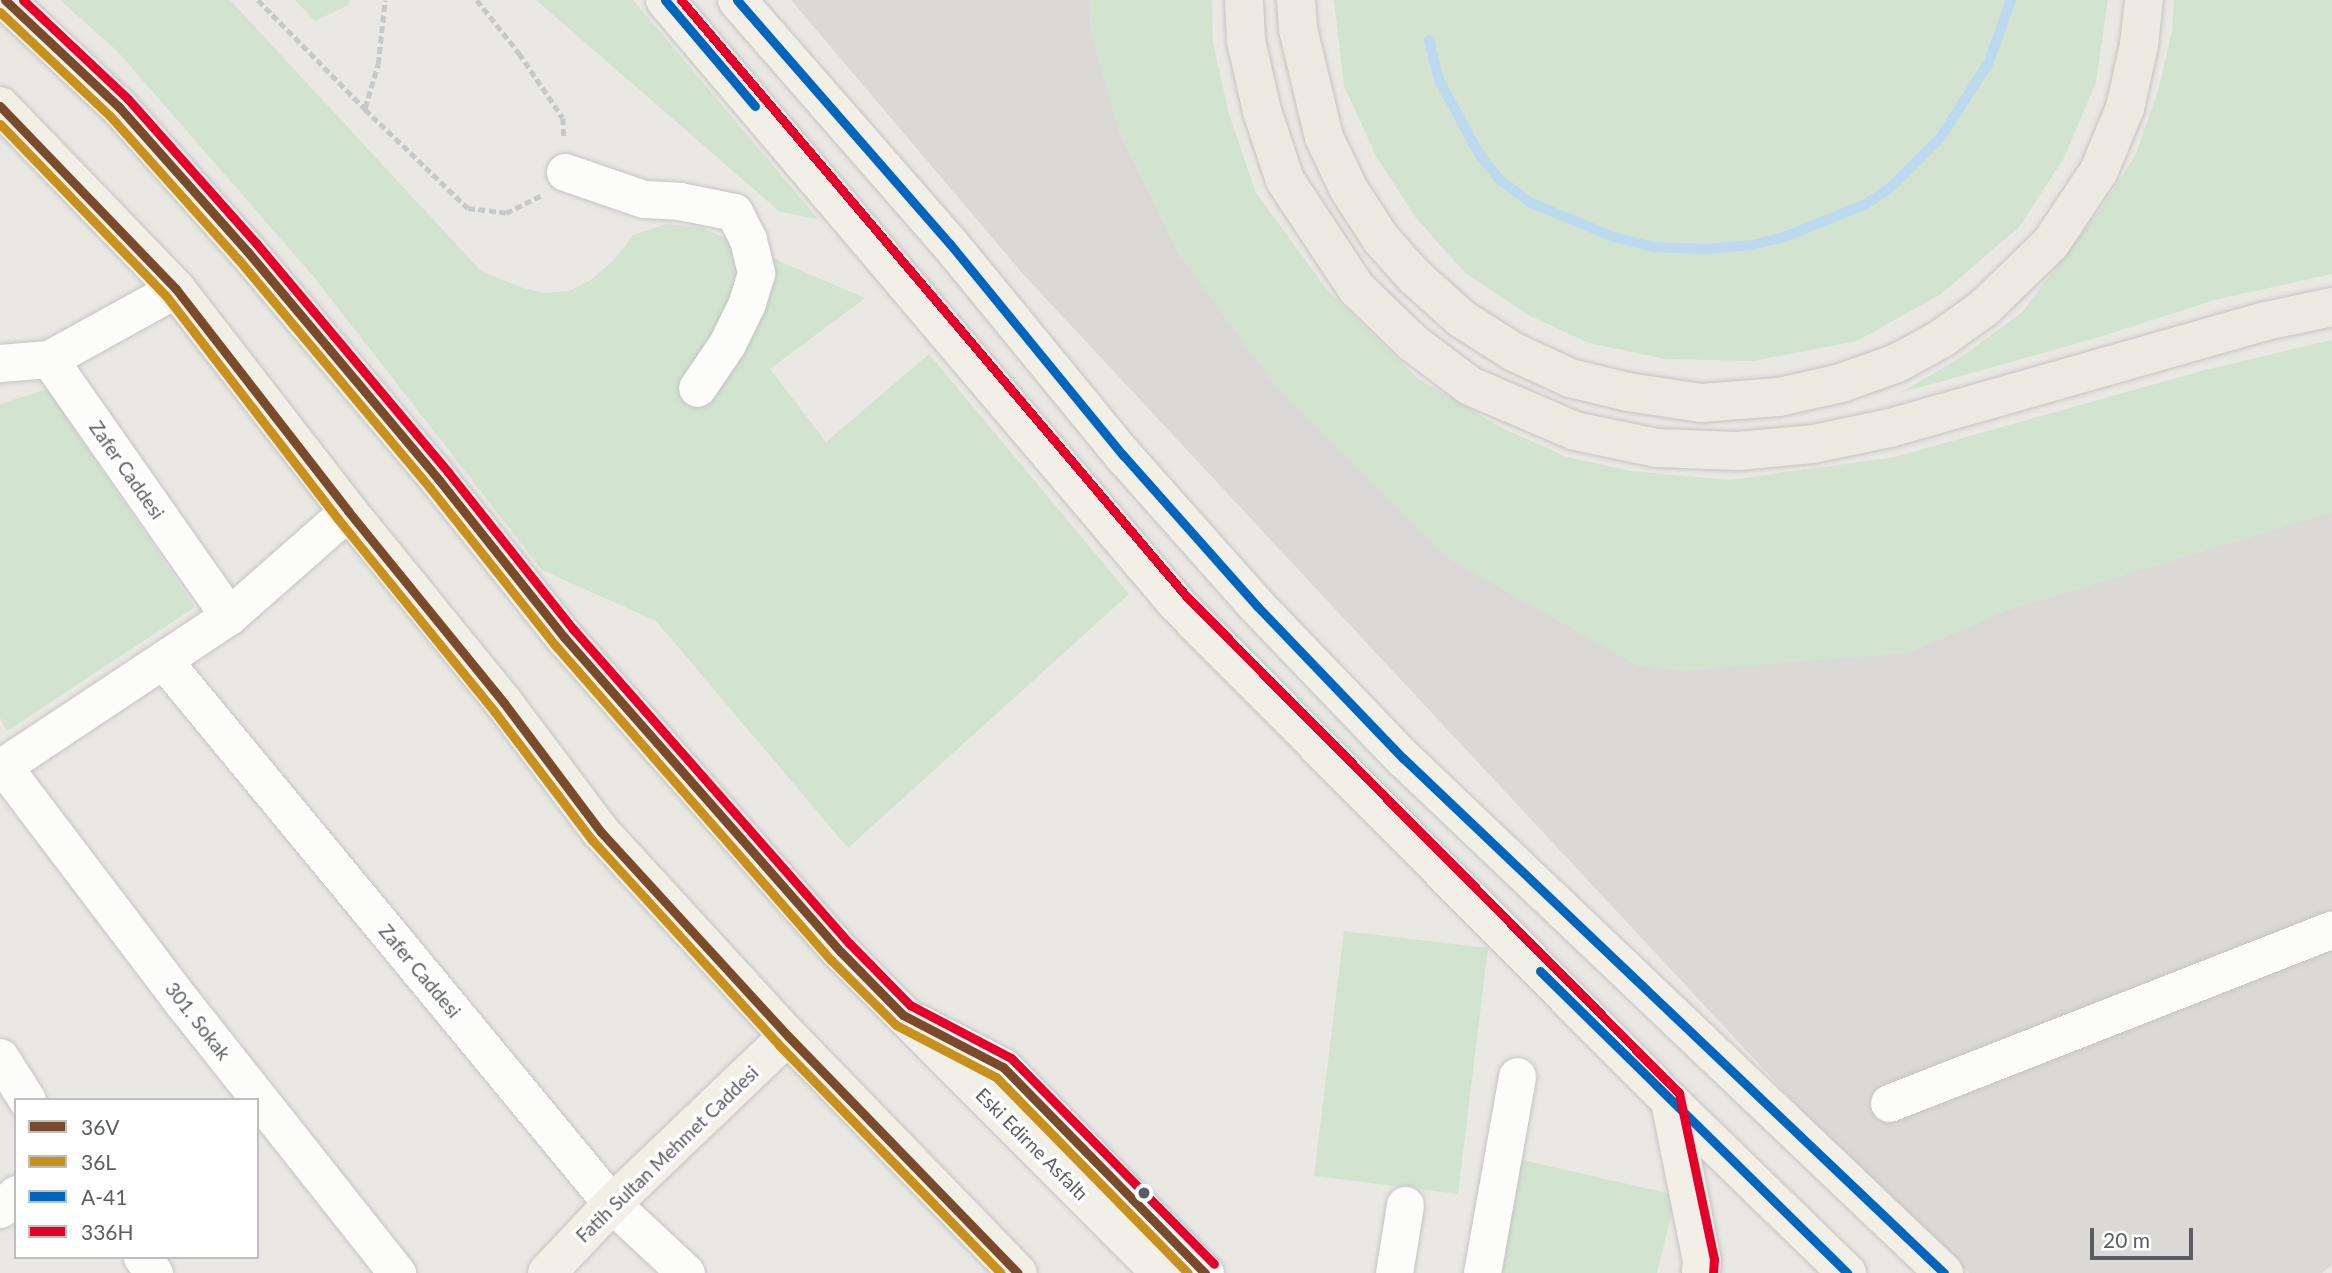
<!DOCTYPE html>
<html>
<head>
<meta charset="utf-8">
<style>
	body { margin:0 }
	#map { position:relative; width:2332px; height:1273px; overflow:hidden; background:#e9e8e3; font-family:Lato,sans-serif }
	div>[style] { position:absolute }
	.industrial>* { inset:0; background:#dad9d5 }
	.green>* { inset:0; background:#d2e4d0 }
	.stream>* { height:10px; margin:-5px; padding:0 5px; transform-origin:5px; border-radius:5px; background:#bcd9f0 }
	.path>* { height:4.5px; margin-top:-2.25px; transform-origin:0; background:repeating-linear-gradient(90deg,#c5c9c7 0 7px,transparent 0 10.5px) }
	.roads { filter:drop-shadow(0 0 2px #c5c4c4) drop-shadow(0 0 2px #c5c4c4) }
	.minor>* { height:37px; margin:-18.5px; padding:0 18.5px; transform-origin:18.5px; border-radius:18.5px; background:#fcfcfb }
	.major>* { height:38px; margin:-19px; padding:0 19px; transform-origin:19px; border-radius:19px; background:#f1efe6 }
	.highway>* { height:38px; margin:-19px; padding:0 19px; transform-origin:19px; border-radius:19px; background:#eceae0 }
	.bus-1>* { height:9px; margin:-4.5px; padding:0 4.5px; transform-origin:4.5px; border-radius:4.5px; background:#7a4b2a }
	.bus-2>* { height:9px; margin:-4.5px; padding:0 4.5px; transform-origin:4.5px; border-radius:4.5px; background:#c8901d }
	.bus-3>* { height:9px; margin:-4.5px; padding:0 4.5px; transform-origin:4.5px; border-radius:4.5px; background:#0065bd }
	.bus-4>* { height:9px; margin:-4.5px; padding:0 4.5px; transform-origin:4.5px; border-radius:4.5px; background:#e4002b }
	.dots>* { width:19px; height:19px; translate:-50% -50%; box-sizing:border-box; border:4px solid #fff; border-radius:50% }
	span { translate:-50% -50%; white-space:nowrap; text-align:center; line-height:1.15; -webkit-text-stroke:7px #fff; paint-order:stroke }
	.street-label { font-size:19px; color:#5a5d61 }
	.legend { position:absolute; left:14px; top:1098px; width:245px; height:161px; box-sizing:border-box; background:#fff; border:2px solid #bdbec0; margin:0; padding:9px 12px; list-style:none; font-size:21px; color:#5a5d61 }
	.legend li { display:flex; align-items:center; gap:14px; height:35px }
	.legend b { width:35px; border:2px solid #bdbec0 }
	.scale { position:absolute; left:2090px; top:1228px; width:103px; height:32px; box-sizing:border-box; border:4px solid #5a5d61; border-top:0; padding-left:9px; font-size:21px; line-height:24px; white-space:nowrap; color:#5a5d61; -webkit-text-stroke:5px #fff; paint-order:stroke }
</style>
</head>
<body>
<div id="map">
	<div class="industrial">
		<i style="clip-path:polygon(791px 0,1089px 0,1091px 31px,1120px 133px,1179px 255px,1907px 653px,2007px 610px,2332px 512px,2332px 1265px,2322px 1273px,1969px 1273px,1881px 1195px,1023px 274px)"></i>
	</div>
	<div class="green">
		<i style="clip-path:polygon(60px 0,230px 0,481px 271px,523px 288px,543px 293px,569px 291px,591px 280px,615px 259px,633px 235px,667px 224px,702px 228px,865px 298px,770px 369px,826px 442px,929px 354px,1129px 594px,848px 848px,656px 621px,542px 570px,313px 276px,118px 52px)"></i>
		<i style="clip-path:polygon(295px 0,350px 0,349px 5px,315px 21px)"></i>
		<i style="clip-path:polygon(536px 0,633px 0,818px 219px,780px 212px)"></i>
		<i style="clip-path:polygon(1089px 0,1212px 0,1213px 43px,1229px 114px,1256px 193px,1328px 291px,1417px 378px,1502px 428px,1567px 457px,1632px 471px,1730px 480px,1895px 457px,2205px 370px,2332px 340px,2332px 512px,2008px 610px,1907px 653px,1683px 671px,1638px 666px,1446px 557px,1278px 389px,1179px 255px,1120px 133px,1091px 31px)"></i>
		<i style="clip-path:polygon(1334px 0,2108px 0,2096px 82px,2064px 158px,2019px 227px,1941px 294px,1857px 341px,1753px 361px,1666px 359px,1589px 343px,1530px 316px,1465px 273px,1416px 218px,1377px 158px,1344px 86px)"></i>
		<i style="clip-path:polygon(2174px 0,2332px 0,2332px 274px,2218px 299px,2093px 339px,1900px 393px,1963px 356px,2022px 312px,2102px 207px,2135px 156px,2158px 91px,2172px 31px)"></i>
		<i style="clip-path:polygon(47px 389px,195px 607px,7px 731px,0 718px,0 404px)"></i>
		<i style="clip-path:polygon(1344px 931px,1488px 948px,1458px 1194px,1314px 1176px)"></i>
		<i style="clip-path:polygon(1522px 1160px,1676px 1195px,1657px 1273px,1496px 1273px)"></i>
	</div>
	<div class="stream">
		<i style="left:1429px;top:40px;width:41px;rotate:76deg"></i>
		<i style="left:1439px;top:80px;width:84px;rotate:61.6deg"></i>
		<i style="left:1479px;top:154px;width:32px;rotate:51deg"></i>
		<i style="left:1499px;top:179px;width:38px;rotate:37deg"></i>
		<i style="left:1529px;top:202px;width:92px;rotate:22.4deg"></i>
		<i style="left:1614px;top:237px;width:40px;rotate:14.4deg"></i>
		<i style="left:1653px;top:247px;width:52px;rotate:2.2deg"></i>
		<i style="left:1705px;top:249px;width:47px;rotate:-4.9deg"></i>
		<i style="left:1752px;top:245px;width:36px;rotate:-14deg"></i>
		<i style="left:1787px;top:236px;width:85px;rotate:-22.1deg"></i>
		<i style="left:1866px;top:204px;width:29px;rotate:-34deg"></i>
		<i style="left:1890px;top:188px;width:72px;rotate:-45deg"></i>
		<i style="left:1941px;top:137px;width:89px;rotate:-57.4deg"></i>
		<i style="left:1989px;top:62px;width:66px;rotate:-70.5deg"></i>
	</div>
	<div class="path">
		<i style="left:258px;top:0;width:153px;rotate:45.5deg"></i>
		<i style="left:365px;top:109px;width:143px;rotate:43.9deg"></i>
		<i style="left:468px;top:208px;width:38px;rotate:7deg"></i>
		<i style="left:506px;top:213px;width:40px;rotate:-26.6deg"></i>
		<i style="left:477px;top:0;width:68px;rotate:51.6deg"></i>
		<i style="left:519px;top:53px;width:78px;rotate:55.9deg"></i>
		<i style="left:563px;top:118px;width:18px;rotate:87deg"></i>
		<i style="left:365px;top:108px;width:46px;rotate:-73.5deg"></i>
		<i style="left:378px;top:64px;width:64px;rotate:-83.8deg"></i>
	</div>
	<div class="roads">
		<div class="minor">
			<i style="left:565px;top:172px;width:83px;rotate:18.9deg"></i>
			<i style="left:644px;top:199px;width:35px;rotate:3deg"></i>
			<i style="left:679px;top:201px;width:56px;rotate:11.3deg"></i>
			<i style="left:734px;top:212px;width:31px;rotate:63deg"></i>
			<i style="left:748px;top:240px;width:34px;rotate:76deg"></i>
			<i style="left:756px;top:273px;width:31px;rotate:107deg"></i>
			<i style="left:747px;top:303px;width:46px;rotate:116deg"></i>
			<i style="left:727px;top:344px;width:53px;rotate:124.3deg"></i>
			<i style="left:49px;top:359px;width:314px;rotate:55deg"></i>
			<i style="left:0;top:363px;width:49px;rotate:-4.7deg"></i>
			<i style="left:49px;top:359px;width:145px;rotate:-28.9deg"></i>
			<i style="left:163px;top:660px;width:705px;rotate:50.46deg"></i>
			<i style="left:612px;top:1204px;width:101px;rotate:43deg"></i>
			<i style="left:3px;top:766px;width:298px;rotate:52.8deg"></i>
			<i style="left:183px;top:1003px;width:345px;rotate:51.6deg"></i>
			<i style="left:0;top:768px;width:275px;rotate:-33.6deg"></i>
			<i style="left:229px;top:616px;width:159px;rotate:-41.4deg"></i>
			<i style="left:918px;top:1023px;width:96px;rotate:27.4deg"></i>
			<i style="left:1003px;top:1067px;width:289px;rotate:45.6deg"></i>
			<i style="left:0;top:1057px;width:51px;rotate:57.9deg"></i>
			<i style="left:1889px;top:1103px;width:476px;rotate:-21.4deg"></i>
			<i style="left:0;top:1209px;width:22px;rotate:-43deg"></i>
			<i style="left:142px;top:1257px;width:20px;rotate:53deg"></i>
			<i style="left:1394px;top:1273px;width:69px;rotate:-80.8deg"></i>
			<i style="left:1482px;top:1273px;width:200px;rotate:-79.9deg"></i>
		</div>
		<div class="major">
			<i style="left:5px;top:0;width:156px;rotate:43.2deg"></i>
			<i style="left:119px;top:107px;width:193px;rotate:48.4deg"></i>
			<i style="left:247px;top:251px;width:299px;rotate:50deg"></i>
			<i style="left:439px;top:480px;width:201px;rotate:51.5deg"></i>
			<i style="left:564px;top:637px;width:419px;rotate:48.7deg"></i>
			<i style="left:841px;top:952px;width:453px;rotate:45.1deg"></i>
			<i style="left:665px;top:0;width:792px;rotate:49.71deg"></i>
			<i style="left:1177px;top:604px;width:700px;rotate:45.23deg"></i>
			<i style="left:1670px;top:1101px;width:247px;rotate:44.2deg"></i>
			<i style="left:737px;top:0;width:324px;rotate:48.9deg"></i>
			<i style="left:950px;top:244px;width:273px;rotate:50.7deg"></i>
			<i style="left:1123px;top:455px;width:202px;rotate:48.4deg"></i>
			<i style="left:1257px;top:606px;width:211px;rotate:46.2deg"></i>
			<i style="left:1403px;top:758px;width:747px;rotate:43.59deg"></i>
			<i style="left:0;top:106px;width:254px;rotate:46.1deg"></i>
			<i style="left:176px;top:289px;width:281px;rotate:52.2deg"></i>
			<i style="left:348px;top:511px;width:247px;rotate:50.9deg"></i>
			<i style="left:504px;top:703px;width:161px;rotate:53.1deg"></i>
			<i style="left:601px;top:832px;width:277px;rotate:47.5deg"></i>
			<i style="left:788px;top:1036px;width:330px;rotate:45.9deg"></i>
			<i style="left:1670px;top:1101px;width:163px;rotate:78.7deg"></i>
			<i style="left:1702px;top:1261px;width:12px;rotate:95deg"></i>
			<i style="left:547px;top:1273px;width:95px;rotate:-46.7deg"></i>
			<i style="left:612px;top:1204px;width:243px;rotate:-43.7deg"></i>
		</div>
		<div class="highway">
			<i style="left:1244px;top:0;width:41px;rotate:87.2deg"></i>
			<i style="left:1246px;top:41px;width:72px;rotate:77.1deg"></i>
			<i style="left:1262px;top:111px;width:73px;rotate:71.6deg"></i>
			<i style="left:1285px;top:180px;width:131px;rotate:56.6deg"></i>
			<i style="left:1357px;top:289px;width:78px;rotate:44deg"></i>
			<i style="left:1413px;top:343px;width:71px;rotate:37deg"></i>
			<i style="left:1470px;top:386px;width:114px;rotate:23.2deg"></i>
			<i style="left:1575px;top:431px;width:84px;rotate:11.7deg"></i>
			<i style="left:1657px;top:448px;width:81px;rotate:2.1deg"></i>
			<i style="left:1738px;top:451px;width:75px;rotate:-5.3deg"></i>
			<i style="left:1813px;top:444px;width:79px;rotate:-11.7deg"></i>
			<i style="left:1890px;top:428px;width:391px;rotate:-15.9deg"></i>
			<i style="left:2266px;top:321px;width:67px;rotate:-12deg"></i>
			<i style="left:1296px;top:0;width:29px;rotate:86deg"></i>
			<i style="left:1298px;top:29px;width:111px;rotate:76.5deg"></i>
			<i style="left:1324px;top:137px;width:56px;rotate:64.8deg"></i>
			<i style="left:1348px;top:188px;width:61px;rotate:57.1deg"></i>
			<i style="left:1381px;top:239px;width:50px;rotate:48.3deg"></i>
			<i style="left:1414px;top:276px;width:64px;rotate:41.9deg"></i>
			<i style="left:1462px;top:319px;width:62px;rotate:32.4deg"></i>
			<i style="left:1514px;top:352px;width:62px;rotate:24.9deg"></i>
			<i style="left:1570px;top:378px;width:60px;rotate:13.6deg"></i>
			<i style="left:1628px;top:392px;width:74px;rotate:8.6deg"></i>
			<i style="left:1701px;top:403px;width:78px;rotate:-4.4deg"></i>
			<i style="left:1779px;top:397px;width:64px;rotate:-12.7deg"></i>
			<i style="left:1841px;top:383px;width:59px;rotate:-19.7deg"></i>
			<i style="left:1897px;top:363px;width:50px;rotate:-28.6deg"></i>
			<i style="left:1941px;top:339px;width:53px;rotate:-35.8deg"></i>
			<i style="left:1984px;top:308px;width:93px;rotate:-44.1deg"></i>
			<i style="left:2051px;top:243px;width:87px;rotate:-56.3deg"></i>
			<i style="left:2099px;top:171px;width:68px;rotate:-67.6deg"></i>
			<i style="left:2125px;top:108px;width:65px;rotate:-77.5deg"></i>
			<i style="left:2139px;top:45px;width:45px;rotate:-83.7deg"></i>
		</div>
	</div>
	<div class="bus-1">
		<i style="left:5px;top:0;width:156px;rotate:43.2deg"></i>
		<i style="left:119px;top:107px;width:193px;rotate:48.4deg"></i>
		<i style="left:247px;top:251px;width:299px;rotate:50deg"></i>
		<i style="left:439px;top:480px;width:201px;rotate:51.5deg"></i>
		<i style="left:564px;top:637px;width:419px;rotate:48.7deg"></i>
		<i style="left:841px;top:952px;width:88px;rotate:45.5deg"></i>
		<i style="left:903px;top:1015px;width:113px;rotate:27.5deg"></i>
		<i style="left:1003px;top:1067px;width:289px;rotate:45.6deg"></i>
		<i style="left:0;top:106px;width:254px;rotate:46.1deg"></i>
		<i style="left:176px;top:289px;width:281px;rotate:52.2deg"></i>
		<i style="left:348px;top:511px;width:247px;rotate:50.9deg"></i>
		<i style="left:504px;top:703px;width:161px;rotate:53.1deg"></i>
		<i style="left:601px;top:832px;width:277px;rotate:47.5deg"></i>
		<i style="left:788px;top:1036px;width:330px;rotate:45.9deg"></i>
	</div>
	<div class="bus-2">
		<i style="left:0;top:12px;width:151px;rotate:43.4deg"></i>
		<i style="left:110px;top:116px;width:192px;rotate:48.2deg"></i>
		<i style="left:238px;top:259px;width:299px;rotate:50deg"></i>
		<i style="left:430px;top:488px;width:201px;rotate:51.5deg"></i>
		<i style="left:555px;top:645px;width:420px;rotate:48.8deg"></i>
		<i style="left:832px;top:961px;width:91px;rotate:45deg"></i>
		<i style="left:896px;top:1025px;width:113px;rotate:27.5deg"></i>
		<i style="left:996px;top:1077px;width:274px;rotate:45.6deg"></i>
		<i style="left:0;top:124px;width:240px;rotate:46deg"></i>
		<i style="left:167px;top:297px;width:280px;rotate:52.4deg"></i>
		<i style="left:338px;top:519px;width:247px;rotate:50.9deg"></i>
		<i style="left:494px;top:711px;width:162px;rotate:52.8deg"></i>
		<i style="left:592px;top:840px;width:277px;rotate:47.6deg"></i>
		<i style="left:779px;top:1045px;width:318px;rotate:45.8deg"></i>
	</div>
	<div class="bus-3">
		<i style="left:665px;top:0;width:139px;rotate:49.7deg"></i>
		<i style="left:737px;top:0;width:324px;rotate:48.9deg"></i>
		<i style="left:950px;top:244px;width:273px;rotate:50.7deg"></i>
		<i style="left:1123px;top:455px;width:202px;rotate:48.4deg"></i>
		<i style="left:1257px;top:606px;width:211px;rotate:46.2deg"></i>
		<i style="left:1403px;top:758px;width:747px;rotate:43.59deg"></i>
		<i style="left:1540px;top:971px;width:431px;rotate:44.5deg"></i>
	</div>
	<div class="bus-4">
		<i style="left:23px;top:0;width:144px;rotate:43.3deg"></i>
		<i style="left:128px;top:99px;width:193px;rotate:48.4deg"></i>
		<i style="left:256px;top:243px;width:299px;rotate:50deg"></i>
		<i style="left:448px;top:472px;width:201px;rotate:51.5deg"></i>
		<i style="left:573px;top:629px;width:419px;rotate:48.7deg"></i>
		<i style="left:850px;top:944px;width:86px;rotate:45.5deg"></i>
		<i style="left:910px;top:1005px;width:114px;rotate:27.7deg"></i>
		<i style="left:1011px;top:1058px;width:289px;rotate:45.4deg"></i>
		<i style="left:681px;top:0;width:781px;rotate:49.72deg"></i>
		<i style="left:1186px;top:596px;width:700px;rotate:45.23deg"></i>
		<i style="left:1679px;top:1093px;width:170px;rotate:78.1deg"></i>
		<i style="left:1714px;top:1259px;width:14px;rotate:94deg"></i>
	</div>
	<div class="dots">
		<i style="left:1144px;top:1193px;background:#5a5d61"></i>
	</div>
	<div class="street-label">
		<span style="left:127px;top:470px;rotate:55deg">Zafer Caddesi</span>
		<span style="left:420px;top:971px;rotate:50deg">Zafer Caddesi</span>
		<span style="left:198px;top:1021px;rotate:52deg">301. Sokak</span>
		<span style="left:1032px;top:1144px;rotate:45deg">Eski Edirne Asfaltı</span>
		<span style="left:667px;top:1154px;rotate:-44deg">Fatih Sultan Mehmet Caddesi</span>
	</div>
	<ul class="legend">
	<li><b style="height:9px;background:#7a4b2a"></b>36V</li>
	<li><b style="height:9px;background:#c8901d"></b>36L</li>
	<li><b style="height:9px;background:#0065bd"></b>A-41</li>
	<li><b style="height:9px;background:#e4002b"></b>336H</li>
	</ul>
	<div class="scale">20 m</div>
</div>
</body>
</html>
